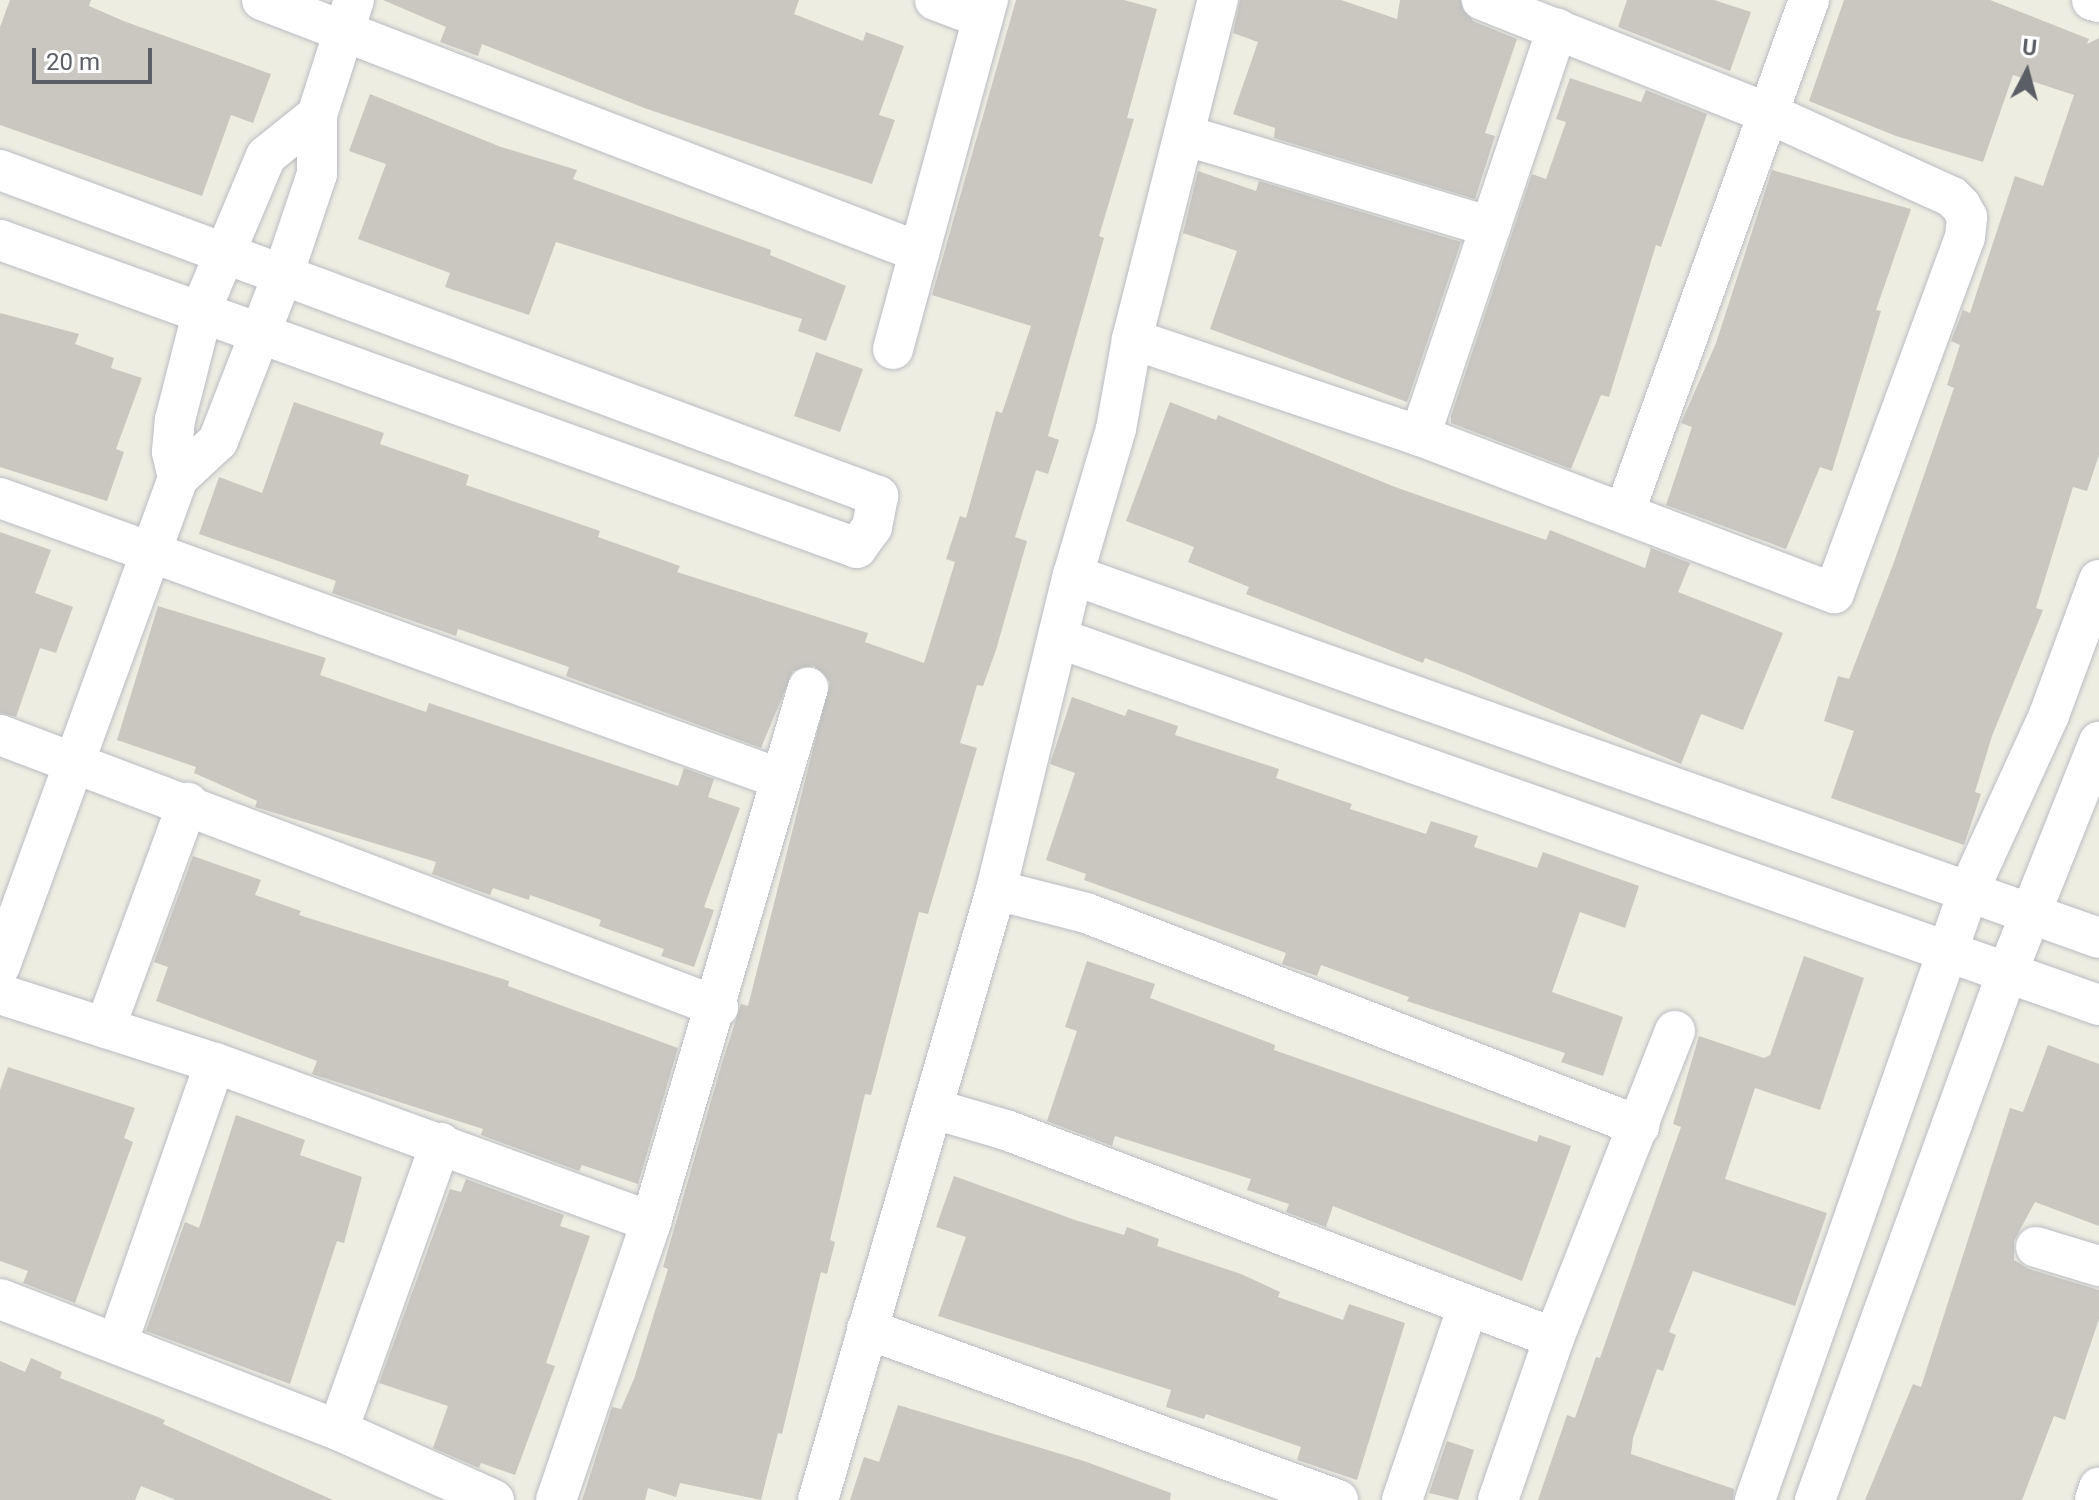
<!DOCTYPE html>
<html>
<head>
<meta charset="utf-8">
<style>
	body { margin:0 }
	#map { position:relative; width:2099px; height:1500px; overflow:hidden; background:#eeede2; font-family:Roboto,sans-serif }
	div>[style] { position:absolute }
	.building>* { inset:0; background:#c9c7c0 }
	.roads { filter:drop-shadow(0 0 2px #babcc2) drop-shadow(0 0 2px #babcc2) }
	.minor>* { height:40px; margin:-20px; padding:0 20px; transform-origin:20px; border-radius:20px; background:#fff }
	span { translate:-50% -50%; white-space:nowrap; text-align:center; line-height:1.15; -webkit-text-stroke:8px #fff; paint-order:stroke }
	.north { position:absolute; left:1987px; top:32px; width:80px; height:80px; -webkit-text-stroke:6px #fff; paint-order:stroke; rotate:6deg; font-size:22px; font-weight:700; line-height:32px; text-align:center; color:#5b5e64 }
	.north::after { content:''; display:block; margin:auto; width:28px; height:36px; background:#5b5e64; clip-path:polygon(50% 0,100% 100%,50% 72%,0 100%) }
	.scale { position:absolute; left:32px; top:48px; width:120px; height:36px; box-sizing:border-box; border:4px solid #5b5e64; border-top:0; padding-left:10px; font-size:24px; line-height:28px; white-space:nowrap; color:#5b5e64; -webkit-text-stroke:6px #fff; paint-order:stroke }
</style>
</head>
<body>
<div id="map">
	<div class="building">
		<i style="clip-path:polygon(10px 0,91px 0,89px 6px,126px 22px,271px 74px,253px 123px,231px 115px,202px 196px,0 125px,0 27px)"></i>
		<i style="clip-path:polygon(383px 0,799px 0,794px 14px,863px 41px,866px 32px,904px 46px,879px 115px,895px 120px,872px 184px,647px 109px,482px 44px,478px 56px,440px 42px,446px 27px)"></i>
		<i style="clip-path:polygon(1016px 0,1124px 0,1157px 9px,1127px 118px,1134px 119px,1099px 236px,1104px 238px,1048px 436px,1059px 440px,1048px 474px,1036px 470px,1015px 537px,1027px 541px,996px 650px,983px 686px,977px 685px,960px 743px,977px 748px,928px 914px,919px 912px,871px 1095px,865px 1094px,830px 1240px,835px 1242px,827px 1274px,821px 1272px,782px 1434px,778px 1433px,761px 1500px,680px 1483px,676px 1497px,648px 1488px,645px 1500px,582px 1500px,612px 1407px,621px 1409px,634px 1379px,668px 1269px,663px 1267px,722px 1063px,741px 1004px,748px 1006px,830px 682px,814px 666px,793px 671px,761px 748px,566px 676px,569px 667px,458px 629px,456px 636px,332px 593px,336px 581px,199px 534px,219px 477px,262px 493px,294px 402px,384px 433px,380px 444px,469px 475px,466px 485px,600px 531px,598px 537px,680px 566px,677px 572px,868px 633px,865px 642px,924px 663px,955px 562px,946px 559px,960px 516px,966px 518px,996px 411px,1002px 413px,1031px 326px,932px 295px)"></i>
		<i style="clip-path:polygon(1240px 0,1341px 0,1397px 19px,1400px 0,1460px 0,1473px 21px,1517px 39px,1485px 133px,1495px 136px,1475px 199px,1274px 138px,1275px 128px,1233px 114px,1258px 42px,1233px 33px)"></i>
		<i style="clip-path:polygon(1627px 0,1714px 0,1751px 12px,1730px 71px,1618px 27px)"></i>
		<i style="clip-path:polygon(1844px 0,1990px 0,2089px 39px,2087px 44px,2099px 38px,2099px 455px,2087px 491px,2073px 487px,2036px 608px,2043px 610px,1992px 736px,1975px 792px,1981px 794px,1964px 845px,1831px 798px,1854px 731px,1824px 721px,1838px 676px,1849px 679px,1894px 562px,1954px 388px,1947px 385px,1960px 345px,1951px 341px,1963px 310px,1970px 313px,2015px 176px,2043px 186px,2074px 95px,2013px 75px,1983px 162px,1896px 136px,1809px 101px)"></i>
		<i style="clip-path:polygon(1570px 78px,1641px 102px,1646px 90px,1707px 114px,1661px 247px,1656px 245px,1609px 397px,1601px 395px,1571px 469px,1451px 423px,1451px 416px,1532px 174px,1546px 179px,1566px 122px,1556px 119px)"></i>
		<i style="clip-path:polygon(370px 94px,501px 147px,577px 170px,573px 179px,771px 250px,770px 255px,846px 286px,826px 341px,798px 331px,802px 319px,556px 242px,529px 315px,445px 287px,450px 273px,358px 239px,386px 164px,349px 151px)"></i>
		<i style="clip-path:polygon(1772px 170px,1911px 209px,1876px 310px,1881px 311px,1832px 471px,1820px 467px,1786px 549px,1666px 505px,1692px 427px,1681px 423px,1716px 343px)"></i>
		<i style="clip-path:polygon(1198px 171px,1256px 191px,1259px 181px,1461px 242px,1407px 402px,1210px 329px,1237px 251px,1183px 233px)"></i>
		<i style="clip-path:polygon(0 313px,79px 334px,75px 344px,114px 358px,111px 368px,142px 378px,116px 449px,124px 452px,107px 501px,0 467px)"></i>
		<i style="clip-path:polygon(816px 352px,863px 369px,840px 432px,794px 416px)"></i>
		<i style="clip-path:polygon(1170px 402px,1216px 420px,1218px 415px,1395px 487px,1546px 540px,1550px 530px,1645px 568px,1651px 548px,1690px 563px,1678px 592px,1783px 633px,1743px 730px,1701px 714px,1681px 764px,1464px 673px,1425px 658px,1423px 663px,1246px 594px,1249px 587px,1188px 562px,1194px 547px,1126px 521px)"></i>
		<i style="clip-path:polygon(0 532px,51px 550px,35px 593px,73px 607px,56px 653px,40px 648px,16px 717px,0 713px)"></i>
		<i style="clip-path:polygon(158px 606px,326px 658px,320px 675px,426px 712px,429px 703px,678px 786px,684px 768px,714px 779px,708px 797px,740px 808px,704px 907px,714px 910px,694px 967px,661px 956px,664px 949px,599px 926px,601px 920px,530px 895px,529px 900px,493px 888px,490px 895px,432px 874px,436px 862px,255px 807px,257px 801px,194px 773px,196px 767px,117px 740px)"></i>
		<i style="clip-path:polygon(1072px 697px,1125px 716px,1128px 709px,1178px 726px,1175px 735px,1279px 769px,1276px 778px,1352px 804px,1350px 809px,1426px 834px,1431px 821px,1478px 836px,1474px 847px,1537px 868px,1543px 852px,1639px 886px,1625px 928px,1580px 912px,1552px 992px,1623px 1017px,1603px 1076px,1561px 1062px,1565px 1053px,1407px 1001px,1409px 997px,1321px 965px,1317px 976px,1282px 964px,1286px 953px,1084px 880px,1086px 874px,1046px 860px,1075px 773px,1050px 764px)"></i>
		<i style="clip-path:polygon(193px 856px,261px 880px,255px 895px,301px 911px,299px 915px,509px 981px,508px 986px,678px 1048px,638px 1184px,582px 1165px,579px 1171px,481px 1135px,483px 1129px,312px 1074px,317px 1061px,156px 1001px,168px 967px,154px 962px)"></i>
		<i style="clip-path:polygon(1804px 956px,1864px 978px,1820px 1110px,1755px 1088px,1725px 1179px,1827px 1213px,1795px 1306px,1693px 1271px,1669px 1332px,1676px 1335px,1663px 1371px,1657px 1369px,1633px 1438px,1631px 1454px,1734px 1489px,1733px 1500px,1538px 1500px,1567px 1415px,1575px 1418px,1596px 1357px,1600px 1358px,1681px 1127px,1673px 1124px,1699px 1036px,1764px 1058px,1770px 1055px)"></i>
		<i style="clip-path:polygon(1087px 961px,1155px 984px,1150px 998px,1275px 1045px,1274px 1050px,1537px 1142px,1539px 1135px,1571px 1146px,1522px 1281px,1333px 1206px,1326px 1227px,1286px 1212px,1289px 1204px,1247px 1190px,1251px 1179px,1115px 1136px,1112px 1146px,1047px 1121px,1077px 1031px,1065px 1027px)"></i>
		<i style="clip-path:polygon(2048px 1045px,2099px 1064px,2099px 1226px,2035px 1202px,2014px 1241px,2014px 1260px,2029px 1269px,2099px 1290px,2099px 1319px,2065px 1420px,2054px 1416px,2022px 1500px,1865px 1500px,1913px 1384px,1921px 1387px,2010px 1108px,2023px 1112px)"></i>
		<i style="clip-path:polygon(8px 1067px,135px 1108px,124px 1138px,133px 1142px,75px 1303px,23px 1283px,28px 1271px,0 1261px,0 1090px)"></i>
		<i style="clip-path:polygon(236px 1115px,305px 1140px,300px 1155px,362px 1177px,344px 1243px,337px 1241px,290px 1384px,146px 1331px,185px 1222px,199px 1228px)"></i>
		<i style="clip-path:polygon(954px 1176px,1075px 1220px,1124px 1235px,1127px 1227px,1159px 1239px,1157px 1246px,1241px 1274px,1280px 1292px,1278px 1297px,1343px 1320px,1349px 1304px,1405px 1323px,1357px 1480px,1297px 1460px,1301px 1447px,1206px 1414px,1204px 1419px,1166px 1407px,1171px 1390px,938px 1316px,966px 1237px,936px 1227px)"></i>
		<i style="clip-path:polygon(466px 1179px,564px 1215px,560px 1226px,590px 1236px,546px 1363px,555px 1366px,515px 1475px,481px 1463px,479px 1468px,433px 1448px,448px 1406px,379px 1383px,450px 1189px,461px 1192px)"></i>
		<i style="clip-path:polygon(31px 1358px,62px 1372px,60px 1378px,165px 1420px,163px 1424px,333px 1500px,176px 1500px,141px 1486px,135px 1500px,0 1500px,0 1361px,25px 1372px)"></i>
		<i style="clip-path:polygon(898px 1405px,1084px 1461px,1171px 1493px,1170px 1500px,850px 1500px,864px 1457px,879px 1462px)"></i>
		<i style="clip-path:polygon(1447px 1441px,1474px 1450px,1458px 1500px,1429px 1493px)"></i>
	</div>
	<div class="roads">
		<div class="minor">
			<i style="left:262px;top:0;width:704px;rotate:20.98deg"></i>
			<i style="left:935px;top:0;width:51px;rotate:20.6deg"></i>
			<i style="left:2092px;top:0;width:7px;rotate:16deg"></i>
			<i style="left:1184px;top:135px;width:320px;rotate:16.7deg"></i>
			<i style="left:0;top:170px;width:937px;rotate:20.37deg"></i>
			<i style="left:878px;top:496px;width:32px;rotate:101deg"></i>
			<i style="left:872px;top:527px;width:26px;rotate:126deg"></i>
			<i style="left:857px;top:548px;width:911px;rotate:-160.23deg"></i>
			<i style="left:1132px;top:339px;width:304px;rotate:18.6deg"></i>
			<i style="left:1420px;top:436px;width:443px;rotate:20.8deg"></i>
			<i style="left:1834px;top:593px;width:379px;rotate:-69.8deg"></i>
			<i style="left:1965px;top:237px;width:20px;rotate:-84deg"></i>
			<i style="left:1967px;top:217px;width:13px;rotate:-119deg"></i>
			<i style="left:1961px;top:206px;width:13px;rotate:-135deg"></i>
			<i style="left:1952px;top:197px;width:200px;rotate:-155.5deg"></i>
			<i style="left:1770px;top:114px;width:310px;rotate:-158.4deg"></i>
			<i style="left:893px;top:349px;width:362px;rotate:-74.8deg"></i>
			<i style="left:1420px;top:436px;width:430px;rotate:-71.4deg"></i>
			<i style="left:178px;top:478px;width:54px;rotate:-42.8deg"></i>
			<i style="left:218px;top:441px;width:181px;rotate:-68.7deg"></i>
			<i style="left:284px;top:272px;width:103px;rotate:-71.4deg"></i>
			<i style="left:317px;top:174px;width:59px;rotate:-90deg"></i>
			<i style="left:317px;top:115px;width:121px;rotate:-72.2deg"></i>
			<i style="left:0;top:498px;width:827px;rotate:19.79deg"></i>
			<i style="left:1625px;top:511px;width:543px;rotate:-70.2deg"></i>
			<i style="left:1073px;top:575px;width:1088px;rotate:19.48deg"></i>
			<i style="left:1058px;top:638px;width:1104px;rotate:19.42deg"></i>
			<i style="left:0;top:735px;width:768px;rotate:20.75deg"></i>
			<i style="left:996px;top:890px;width:93px;rotate:14.3deg"></i>
			<i style="left:1086px;top:913px;width:593px;rotate:21.07deg"></i>
			<i style="left:0;top:966px;width:519px;rotate:-69.96deg"></i>
			<i style="left:178px;top:478px;width:27px;rotate:-103deg"></i>
			<i style="left:172px;top:452px;width:32px;rotate:-85deg"></i>
			<i style="left:175px;top:420px;width:126px;rotate:-75.7deg"></i>
			<i style="left:206px;top:298px;width:154px;rotate:-67.1deg"></i>
			<i style="left:266px;top:156px;width:65px;rotate:-38.8deg"></i>
			<i style="left:0;top:994px;width:226px;rotate:17.8deg"></i>
			<i style="left:215px;top:1063px;width:464px;rotate:20deg"></i>
			<i style="left:105px;top:1028px;width:240px;rotate:-69.8deg"></i>
			<i style="left:934px;top:1109px;width:75px;rotate:16.3deg"></i>
			<i style="left:1006px;top:1130px;width:586px;rotate:20.78deg"></i>
			<i style="left:2036px;top:1247px;width:66px;rotate:16.8deg"></i>
			<i style="left:0;top:1299px;width:362px;rotate:21.2deg"></i>
			<i style="left:338px;top:1430px;width:171px;rotate:24.2deg"></i>
			<i style="left:867px;top:1329px;width:501px;rotate:19.95deg"></i>
			<i style="left:118px;top:1341px;width:294px;rotate:-70.8deg"></i>
			<i style="left:338px;top:1430px;width:305px;rotate:-70.3deg"></i>
			<i style="left:556px;top:1500px;width:294px;rotate:-71.1deg"></i>
			<i style="left:651px;top:1222px;width:557px;rotate:-73.62deg"></i>
			<i style="left:818px;top:1500px;width:635px;rotate:-73.73deg"></i>
			<i style="left:996px;top:890px;width:324px;rotate:-76.3deg"></i>
			<i style="left:1073px;top:575px;width:152px;rotate:-73.6deg"></i>
			<i style="left:1116px;top:429px;width:91px;rotate:-79.9deg"></i>
			<i style="left:1132px;top:339px;width:350px;rotate:-75.8deg"></i>
			<i style="left:1402px;top:1500px;width:205px;rotate:-71.2deg"></i>
			<i style="left:1498px;top:1500px;width:171px;rotate:-70.9deg"></i>
			<i style="left:1554px;top:1338px;width:330px;rotate:-68.5deg"></i>
			<i style="left:1755px;top:1500px;width:646px;rotate:-70.67deg"></i>
			<i style="left:1969px;top:890px;width:192px;rotate:-65.4deg"></i>
			<i style="left:2049px;top:715px;width:144px;rotate:-69.7deg"></i>
			<i style="left:1815px;top:1500px;width:561px;rotate:-69.98deg"></i>
			<i style="left:2007px;top:973px;width:249px;rotate:-68.3deg"></i>
			<i style="left:2095px;top:1500px;width:13px;rotate:-72deg"></i>
		</div>
	</div>
	<div class="north">U</div>
	<div class="scale">20 m</div>
</div>
</body>
</html>
